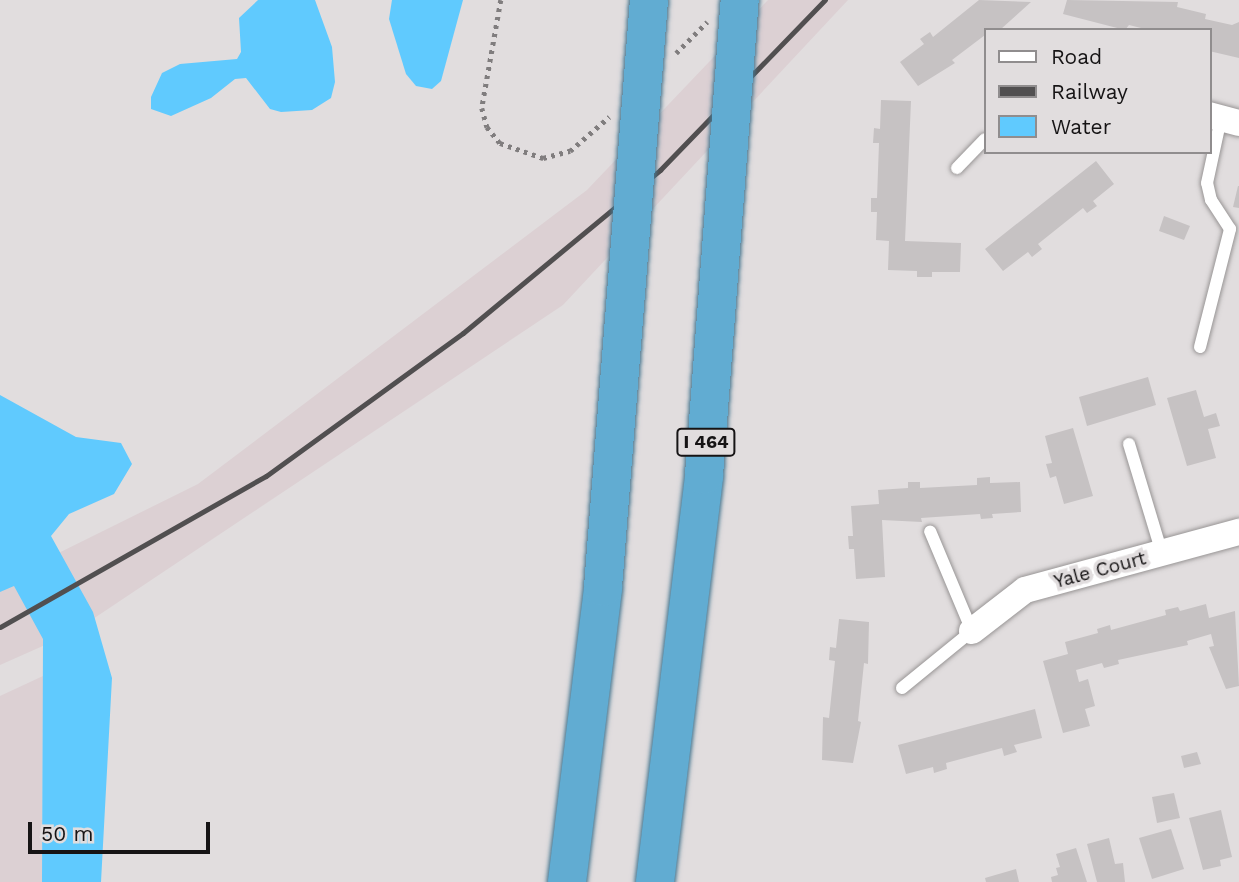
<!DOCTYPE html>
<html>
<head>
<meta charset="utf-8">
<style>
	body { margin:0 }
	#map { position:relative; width:1239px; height:882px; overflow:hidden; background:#e1ddde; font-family:"Work Sans",sans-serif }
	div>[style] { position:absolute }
	.built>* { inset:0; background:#dcd0d3 }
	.water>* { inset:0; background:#60cafe }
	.building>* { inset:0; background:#c6c2c3 }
	.path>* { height:4.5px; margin-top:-2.25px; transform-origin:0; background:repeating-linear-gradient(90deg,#807d7e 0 3.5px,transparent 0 8.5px) }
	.roads { filter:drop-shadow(0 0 2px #989595) drop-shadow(0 0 2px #989595) }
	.lane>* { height:12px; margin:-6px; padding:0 6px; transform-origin:6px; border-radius:6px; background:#fff }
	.street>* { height:26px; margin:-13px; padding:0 13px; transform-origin:13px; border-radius:13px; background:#fff }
	.rail>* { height:5px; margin:-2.5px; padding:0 2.5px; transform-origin:2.5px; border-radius:2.5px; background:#514f50 }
	.bridges { filter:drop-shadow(0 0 2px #477790) drop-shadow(0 0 2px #477790) }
	.highway-bridge>* { height:38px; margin:-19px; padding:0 19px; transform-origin:19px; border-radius:19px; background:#61acd2 }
	span { translate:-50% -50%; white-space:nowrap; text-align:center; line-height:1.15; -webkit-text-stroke:7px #e1ddde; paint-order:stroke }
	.shield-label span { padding:2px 5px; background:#e1ddde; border:2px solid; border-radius:5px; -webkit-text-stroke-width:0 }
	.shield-label { font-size:18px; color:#161415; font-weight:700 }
	.street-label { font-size:19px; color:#161415 }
	.legend { position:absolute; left:984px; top:28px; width:228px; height:126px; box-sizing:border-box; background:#e1ddde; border:2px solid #908d8e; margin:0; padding:9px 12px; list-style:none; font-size:21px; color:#161415 }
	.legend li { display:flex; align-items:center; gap:14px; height:35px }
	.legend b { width:35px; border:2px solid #908d8e }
	.scale { position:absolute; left:28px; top:822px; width:182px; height:32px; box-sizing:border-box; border:4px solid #161415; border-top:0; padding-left:9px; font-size:21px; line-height:24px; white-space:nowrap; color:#161415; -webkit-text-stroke:5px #e1ddde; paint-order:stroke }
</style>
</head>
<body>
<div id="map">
	<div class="built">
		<i style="clip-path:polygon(768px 0,848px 0,563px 305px,72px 633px,0 665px,0 582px,198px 484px,587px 190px)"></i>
		<i style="clip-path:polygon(43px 676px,42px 882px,0 882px,0 696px)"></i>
	</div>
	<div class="water">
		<i style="clip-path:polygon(258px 0,315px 0,332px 47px,335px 82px,331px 98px,312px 110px,281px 112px,270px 109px,246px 78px,235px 79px,211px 98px,171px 116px,151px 109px,151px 97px,162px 73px,180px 64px,237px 59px,241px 52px,239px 18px)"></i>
		<i style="clip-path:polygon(392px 0,463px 0,441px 81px,432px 89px,416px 86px,406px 74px,389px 19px)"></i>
		<i style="clip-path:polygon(0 395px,76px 437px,121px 443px,132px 464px,114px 494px,69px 514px,51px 536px,93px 612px,112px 678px,101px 882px,42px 882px,43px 639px,14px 586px,0 592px)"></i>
	</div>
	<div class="building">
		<i style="clip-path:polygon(979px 0,1031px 2px,1001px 29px,985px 30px,985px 35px,952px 60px,955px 63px,918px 86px,900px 62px,924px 44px,920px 39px,930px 32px,933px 37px)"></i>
		<i style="clip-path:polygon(1067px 0,1178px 2px,1177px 7px,1206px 14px,1205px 19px,1232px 25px,1239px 22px,1239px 58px,1209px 51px,1209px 30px,1149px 30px,1129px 25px,1125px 30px,1063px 14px)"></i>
		<i style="clip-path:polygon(881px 100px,911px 101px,905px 241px,961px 243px,960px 272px,932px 272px,932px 277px,917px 277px,917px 271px,888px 270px,889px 241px,876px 240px,877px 212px,871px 212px,871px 198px,877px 198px,879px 143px,873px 143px,874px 128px,880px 129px)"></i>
		<i style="clip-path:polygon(1096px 161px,1114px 184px,1093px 201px,1097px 206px,1087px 213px,1083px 208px,1038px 244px,1042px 249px,1032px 257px,1028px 252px,1003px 271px,985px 249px)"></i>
		<i style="clip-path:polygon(1238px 186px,1239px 186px,1239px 208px,1233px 207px)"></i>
		<i style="clip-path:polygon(1164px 216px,1190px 226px,1184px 240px,1159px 231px)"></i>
		<i style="clip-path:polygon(1148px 377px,1156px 405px,1087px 426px,1079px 397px)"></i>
		<i style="clip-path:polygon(1196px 390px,1204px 417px,1216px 413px,1220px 426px,1208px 429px,1216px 458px,1187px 466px,1167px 398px)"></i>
		<i style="clip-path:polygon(1073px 428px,1093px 496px,1064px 504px,1056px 476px,1050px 478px,1046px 464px,1052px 463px,1045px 436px)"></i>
		<i style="clip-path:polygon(990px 477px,990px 483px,1020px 482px,1021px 512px,992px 514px,993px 518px,981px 519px,980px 514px,921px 518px,922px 522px,882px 520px,885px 577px,856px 579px,854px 549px,849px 549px,848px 536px,853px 536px,851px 506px,879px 504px,878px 490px,908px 488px,908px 482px,920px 482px,920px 488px,977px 485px,977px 478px)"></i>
		<i style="clip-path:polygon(1206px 604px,1209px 618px,1235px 611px,1239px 686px,1226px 689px,1209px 647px,1214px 646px,1211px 634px,1187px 641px,1188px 645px,1118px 660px,1119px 664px,1104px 668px,1102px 663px,1076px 670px,1079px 682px,1088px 679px,1095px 706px,1085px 709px,1090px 726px,1063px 733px,1043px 661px,1068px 654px,1065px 642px,1098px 633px,1097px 629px,1110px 625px,1111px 630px,1166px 615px,1165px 610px,1178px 607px,1180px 611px)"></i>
		<i style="clip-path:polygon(839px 619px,869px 622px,868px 664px,864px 663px,858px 721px,861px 722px,853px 763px,822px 760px,823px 717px,829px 718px,835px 661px,829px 660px,830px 647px,836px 648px)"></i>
		<i style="clip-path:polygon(1035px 709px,1042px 738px,1014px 745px,1017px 752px,1004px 756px,1002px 748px,946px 763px,947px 769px,934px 773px,933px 767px,906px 774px,898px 745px)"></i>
		<i style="clip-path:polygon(1197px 752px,1201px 764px,1184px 768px,1181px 756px)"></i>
		<i style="clip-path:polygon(1174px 793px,1180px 818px,1157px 823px,1152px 797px)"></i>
		<i style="clip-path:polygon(1221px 810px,1232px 857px,1220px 860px,1221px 866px,1203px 870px,1189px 818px)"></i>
		<i style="clip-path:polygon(1171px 829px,1184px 869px,1152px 879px,1139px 838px)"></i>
		<i style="clip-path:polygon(1109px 838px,1115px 864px,1123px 863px,1125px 882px,1097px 882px,1087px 844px)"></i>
		<i style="clip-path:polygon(1076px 848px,1087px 882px,1052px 882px,1051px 877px,1058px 875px,1056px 868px,1060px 867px,1056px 854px)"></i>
		<i style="clip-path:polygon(1016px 869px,1019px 882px,986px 882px,985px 878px)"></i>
	</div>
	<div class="path">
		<i style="left:501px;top:0;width:110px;rotate:100deg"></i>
		<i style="left:482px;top:108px;width:20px;rotate:75deg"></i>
		<i style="left:487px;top:127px;width:21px;rotate:51deg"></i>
		<i style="left:500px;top:143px;width:46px;rotate:19.2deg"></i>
		<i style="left:543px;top:158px;width:28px;rotate:-15deg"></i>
		<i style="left:570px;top:151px;width:52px;rotate:-41.1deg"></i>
		<i style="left:676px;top:53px;width:44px;rotate:-45deg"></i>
	</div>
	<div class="roads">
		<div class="lane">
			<i style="left:957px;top:168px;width:40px;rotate:-46deg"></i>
			<i style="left:1200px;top:347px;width:122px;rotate:-75.7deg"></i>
			<i style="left:1230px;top:229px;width:35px;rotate:-123deg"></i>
			<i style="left:1211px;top:200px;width:17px;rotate:-103deg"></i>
			<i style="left:1207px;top:183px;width:66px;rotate:-77.8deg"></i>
			<i style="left:1129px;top:444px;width:114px;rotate:73.2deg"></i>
			<i style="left:902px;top:688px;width:90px;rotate:-39.2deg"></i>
			<i style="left:972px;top:631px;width:108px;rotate:-112.8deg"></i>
		</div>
		<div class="street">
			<i style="left:1209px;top:115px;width:31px;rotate:15deg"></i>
			<i style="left:972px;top:631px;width:67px;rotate:-37.7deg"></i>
			<i style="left:1025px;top:590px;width:222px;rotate:-15.2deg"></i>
		</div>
	</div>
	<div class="rail">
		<i style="left:0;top:627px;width:306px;rotate:-29.6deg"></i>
		<i style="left:266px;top:476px;width:243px;rotate:-36deg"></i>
		<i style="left:463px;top:333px;width:256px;rotate:-39.6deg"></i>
		<i style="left:660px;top:170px;width:237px;rotate:-45.9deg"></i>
	</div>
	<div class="bridges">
		<div class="highway-bridge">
			<i style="left:567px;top:882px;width:297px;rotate:-83deg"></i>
			<i style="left:603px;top:587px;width:589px;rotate:-85.52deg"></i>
			<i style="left:655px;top:882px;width:410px;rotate:-83.1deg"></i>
			<i style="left:704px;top:475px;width:476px;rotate:-85.7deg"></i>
		</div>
	</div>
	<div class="shield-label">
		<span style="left:706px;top:442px">I 464</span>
	</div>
	<div class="street-label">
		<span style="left:1100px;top:570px;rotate:-15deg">Yale Court</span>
	</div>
	<ul class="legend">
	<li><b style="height:9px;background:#fff"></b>Road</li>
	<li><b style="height:9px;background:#514f50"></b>Railway</li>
	<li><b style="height:19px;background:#60cafe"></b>Water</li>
	</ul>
	<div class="scale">50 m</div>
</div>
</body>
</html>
